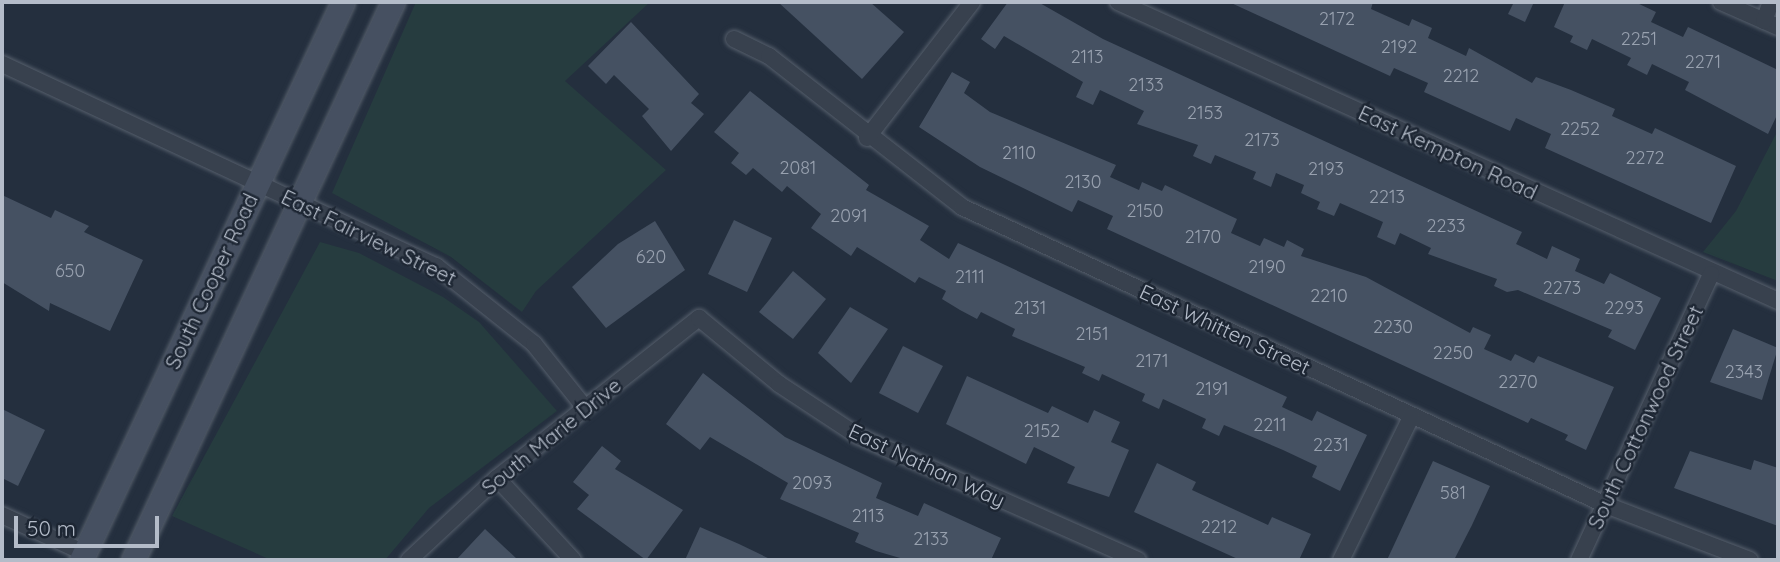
<!DOCTYPE html>
<html>
<head>
<meta charset="utf-8">
<style>
	body { margin:0 }
	#map { position:relative; width:1780px; height:562px; overflow:hidden; background:#242f3e; font-family:Quicksand,sans-serif }
	div>[style] { position:absolute }
	.green>* { inset:0; background:#263c3f }
	.building>* { inset:0; background:#455162 }
	.roads { filter:drop-shadow(0 0 2px #565f6c) drop-shadow(0 0 2px #565f6c) }
	.minor>* { height:16px; margin:-8px; padding:0 8px; transform-origin:8px; border-radius:8px; background:#38414e }
	.secondary>* { height:23px; margin:-11.5px; padding:0 11.5px; transform-origin:11.5px; border-radius:11.5px; background:#465061 }
	span { translate:-50% -50%; white-space:nowrap; text-align:center; line-height:1.15; -webkit-text-stroke:5px #1d2633; paint-order:stroke }
	.number-label { font-size:18px; color:#98a1af }
	.number-label span { -webkit-text-stroke-width:0 }
	.street-label { font-size:21px; color:#b4bcc9 }
	.frame { position:absolute; inset:0; border:4px solid #b4bcc9; pointer-events:none }
	.scale { position:absolute; left:14px; top:516px; width:145px; height:32px; box-sizing:border-box; border:4px solid #b4bcc9; border-top:0; padding-left:9px; font-size:21px; line-height:24px; white-space:nowrap; color:#b4bcc9; -webkit-text-stroke:5px #1d2633; paint-order:stroke }
</style>
</head>
<body>
<div id="map">
	<div class="green">
		<i style="clip-path:polygon(416px 2px,650px 2px,565px 81px,666px 170px,536px 291px,522px 312px,451px 257px,332px 193px)"></i>
		<i style="clip-path:polygon(1778px 130px,1778px 281px,1703px 252px,1736px 211px)"></i>
		<i style="clip-path:polygon(320px 242px,359px 253px,443px 297px,479px 322px,557px 411px,429px 508px,385px 560px,271px 560px,172px 516px)"></i>
	</div>
	<div class="building">
		<i style="clip-path:polygon(778px 2px,870px 2px,904px 32px,862px 79px)"></i>
		<i style="clip-path:polygon(1008px 2px,1038px 2px,1103px 39px,1522px 232px,1516px 244px,1547px 259px,1552px 246px,1580px 259px,1575px 271px,1604px 284px,1610px 273px,1661px 298px,1635px 350px,1608px 337px,1612px 330px,1518px 290px,1507px 292px,1494px 286px,1497px 279px,1428px 254px,1431px 248px,1400px 233px,1395px 245px,1377px 237px,1383px 222px,1340px 203px,1334px 216px,1317px 209px,1320px 202px,1301px 193px,1304px 185px,1276px 173px,1271px 187px,1253px 179px,1256px 172px,1215px 155px,1211px 164px,1193px 156px,1198px 145px,1137px 124px,1144px 111px,1100px 90px,1093px 105px,1076px 97px,1083px 82px,1004px 36px,995px 49px,981px 39px)"></i>
		<i style="clip-path:polygon(1229px 2px,1373px 2px,1371px 9px,1409px 26px,1412px 19px,1432px 28px,1428px 38px,1466px 56px,1469px 48px,1532px 83px,1536px 77px,1571px 90px,1615px 109px,1612px 116px,1652px 134px,1655px 128px,1736px 166px,1711px 223px,1545px 148px,1551px 134px,1516px 118px,1510px 131px,1424px 92px,1428px 83px,1394px 68px,1390px 76px)"></i>
		<i style="clip-path:polygon(1514px 2px,1534px 2px,1525px 22px,1508px 14px)"></i>
		<i style="clip-path:polygon(1565px 2px,1635px 2px,1656px 12px,1651px 22px,1683px 37px,1688px 27px,1778px 70px,1778px 113px,1768px 134px,1685px 90px,1689px 82px,1652px 64px,1647px 75px,1627px 65px,1631px 58px,1592px 39px,1587px 50px,1570px 42px,1573px 36px,1554px 27px)"></i>
		<i style="clip-path:polygon(631px 22px,699px 94px,691px 103px,704px 114px,671px 151px,642px 116px,649px 109px,614px 75px,606px 84px,588px 66px)"></i>
		<i style="clip-path:polygon(952px 72px,970px 82px,964px 93px,990px 112px,1116px 165px,1110px 177px,1139px 190px,1142px 182px,1162px 191px,1165px 185px,1237px 219px,1231px 233px,1260px 246px,1264px 238px,1284px 247px,1287px 240px,1304px 249px,1301px 256px,1366px 277px,1470px 333px,1473px 327px,1491px 335px,1484px 349px,1511px 361px,1515px 354px,1534px 363px,1538px 356px,1614px 387px,1586px 450px,1565px 440px,1568px 435px,1531px 418px,1528px 423px,1107px 229px,1113px 216px,1078px 200px,1072px 212px,980px 167px,919px 127px)"></i>
		<i style="clip-path:polygon(750px 91px,869px 185px,866px 190px,929px 226px,920px 240px,949px 259px,958px 243px,1287px 397px,1282px 407px,1312px 421px,1317px 411px,1367px 435px,1340px 491px,1312px 477px,1317px 466px,1283px 450px,1224px 425px,1219px 436px,1202px 428px,1206px 419px,1163px 399px,1159px 409px,1142px 401px,1145px 394px,1102px 374px,1099px 381px,1082px 373px,1085px 367px,1012px 336px,1015px 329px,981px 312px,977px 319px,960px 310px,942px 299px,946px 291px,919px 277px,915px 283px,857px 247px,851px 256px,811px 228px,821px 214px,787px 186px,782px 192px,753px 168px,746px 175px,731px 163px,739px 153px,714px 132px)"></i>
		<i style="clip-path:polygon(2px 195px,51px 218px,55px 210px,89px 226px,84px 232px,143px 260px,110px 331px,50px 303px,49px 311px,2px 282px)"></i>
		<i style="clip-path:polygon(734px 220px,772px 238px,747px 292px,708px 274px)"></i>
		<i style="clip-path:polygon(655px 221px,685px 270px,606px 328px,572px 287px,618px 244px)"></i>
		<i style="clip-path:polygon(793px 271px,826px 299px,793px 339px,759px 312px)"></i>
		<i style="clip-path:polygon(850px 307px,888px 329px,851px 383px,818px 353px)"></i>
		<i style="clip-path:polygon(1733px 329px,1778px 348px,1762px 400px,1710px 382px)"></i>
		<i style="clip-path:polygon(903px 346px,943px 366px,918px 413px,879px 393px)"></i>
		<i style="clip-path:polygon(703px 373px,785px 437px,882px 483px,876px 498px,918px 516px,924px 503px,1001px 538px,991px 560px,907px 560px,876px 551px,855px 542px,859px 533px,780px 499px,788px 483px,710px 437px,700px 450px,666px 424px)"></i>
		<i style="clip-path:polygon(967px 376px,1048px 413px,1052px 406px,1088px 423px,1094px 410px,1120px 422px,1111px 442px,1129px 450px,1109px 497px,1067px 483px,1075px 467px,1034px 447px,1026px 464px,946px 424px)"></i>
		<i style="clip-path:polygon(2px 409px,45px 430px,18px 486px,2px 478px)"></i>
		<i style="clip-path:polygon(602px 446px,621px 461px,615px 469px,683px 510px,646px 560px,577px 509px,589px 495px,573px 482px)"></i>
		<i style="clip-path:polygon(1690px 451px,1751px 470px,1754px 460px,1778px 468px,1778px 526px,1674px 488px)"></i>
		<i style="clip-path:polygon(1433px 461px,1490px 486px,1472px 525px,1454px 560px,1387px 560px)"></i>
		<i style="clip-path:polygon(1157px 463px,1196px 482px,1192px 490px,1268px 525px,1272px 517px,1311px 534px,1299px 560px,1240px 560px,1134px 512px)"></i>
		<i style="clip-path:polygon(700px 527px,739px 544px,772px 560px,685px 560px)"></i>
		<i style="clip-path:polygon(485px 529px,518px 560px,456px 560px)"></i>
	</div>
	<div class="roads">
		<div class="minor">
			<i style="left:1118px;top:2px;width:725px;rotate:24.37deg"></i>
			<i style="left:1721px;top:2px;width:62px;rotate:23.7deg"></i>
			<i style="left:1764px;top:21px;width:20px;rotate:-70deg"></i>
			<i style="left:734px;top:39px;width:39px;rotate:26deg"></i>
			<i style="left:769px;top:56px;width:245px;rotate:38deg"></i>
			<i style="left:962px;top:207px;width:710px;rotate:24.83deg"></i>
			<i style="left:1606px;top:505px;width:154px;rotate:20.9deg"></i>
			<i style="left:2px;top:64px;width:479px;rotate:25deg"></i>
			<i style="left:436px;top:266px;width:125px;rotate:38.5deg"></i>
			<i style="left:534px;top:344px;width:82px;rotate:51.4deg"></i>
			<i style="left:867px;top:138px;width:172px;rotate:-52.3deg"></i>
			<i style="left:497px;top:478px;width:112px;rotate:47.2deg"></i>
			<i style="left:2px;top:515px;width:91px;rotate:24.6deg"></i>
			<i style="left:409px;top:560px;width:120px;rotate:-43deg"></i>
			<i style="left:497px;top:478px;width:258px;rotate:-38.4deg"></i>
			<i style="left:699px;top:318px;width:104px;rotate:39.5deg"></i>
			<i style="left:779px;top:384px;width:95px;rotate:33.4deg"></i>
			<i style="left:858px;top:436px;width:306px;rotate:23.9deg"></i>
			<i style="left:1341px;top:560px;width:161px;rotate:-63.9deg"></i>
			<i style="left:1579px;top:560px;width:315px;rotate:-65.2deg"></i>
		</div>
		<div class="secondary">
			<i style="left:81px;top:560px;width:616px;rotate:-64.85deg"></i>
			<i style="left:133px;top:560px;width:616px;rotate:-65.02deg"></i>
		</div>
	</div>
	<div class="number-label">
		<span style="left:1337px;top:19px">2172</span>
		<span style="left:1639px;top:39px">2251</span>
		<span style="left:1399px;top:47px">2192</span>
		<span style="left:1087px;top:57px">2113</span>
		<span style="left:1703px;top:62px">2271</span>
		<span style="left:1461px;top:76px">2212</span>
		<span style="left:1146px;top:85px">2133</span>
		<span style="left:1205px;top:113px">2153</span>
		<span style="left:1580px;top:129px">2252</span>
		<span style="left:1262px;top:140px">2173</span>
		<span style="left:1019px;top:153px">2110</span>
		<span style="left:1645px;top:158px">2272</span>
		<span style="left:798px;top:168px">2081</span>
		<span style="left:1326px;top:169px">2193</span>
		<span style="left:1083px;top:182px">2130</span>
		<span style="left:1387px;top:197px">2213</span>
		<span style="left:1145px;top:211px">2150</span>
		<span style="left:849px;top:216px">2091</span>
		<span style="left:1446px;top:226px">2233</span>
		<span style="left:1203px;top:237px">2170</span>
		<span style="left:651px;top:257px">620</span>
		<span style="left:1267px;top:267px">2190</span>
		<span style="left:70px;top:271px">650</span>
		<span style="left:970px;top:277px">2111</span>
		<span style="left:1562px;top:288px">2273</span>
		<span style="left:1329px;top:296px">2210</span>
		<span style="left:1030px;top:308px">2131</span>
		<span style="left:1624px;top:308px">2293</span>
		<span style="left:1393px;top:327px">2230</span>
		<span style="left:1092px;top:334px">2151</span>
		<span style="left:1453px;top:353px">2250</span>
		<span style="left:1152px;top:361px">2171</span>
		<span style="left:1744px;top:372px">2343</span>
		<span style="left:1518px;top:382px">2270</span>
		<span style="left:1212px;top:389px">2191</span>
		<span style="left:1270px;top:425px">2211</span>
		<span style="left:1042px;top:431px">2152</span>
		<span style="left:1331px;top:445px">2231</span>
		<span style="left:812px;top:483px">2093</span>
		<span style="left:1453px;top:493px">581</span>
		<span style="left:868px;top:516px">2113</span>
		<span style="left:1219px;top:527px">2212</span>
		<span style="left:931px;top:539px">2133</span>
	</div>
	<div class="street-label">
		<span style="left:1448px;top:152px;rotate:25deg">East Kempton Road</span>
		<span style="left:369px;top:237px;rotate:26deg">East Fairview Street</span>
		<span style="left:211px;top:281px;rotate:-65deg">South Cooper Road</span>
		<span style="left:1225px;top:329px;rotate:25deg">East Whitten Street</span>
		<span style="left:1645px;top:417px;rotate:-65deg">South Cottonwood Street</span>
		<span style="left:551px;top:436px;rotate:-39deg">South Marie Drive</span>
		<span style="left:927px;top:465px;rotate:25deg">East Nathan Way</span>
	</div>
	<div class="frame"></div>
	<div class="scale">50 m</div>
</div>
</body>
</html>
